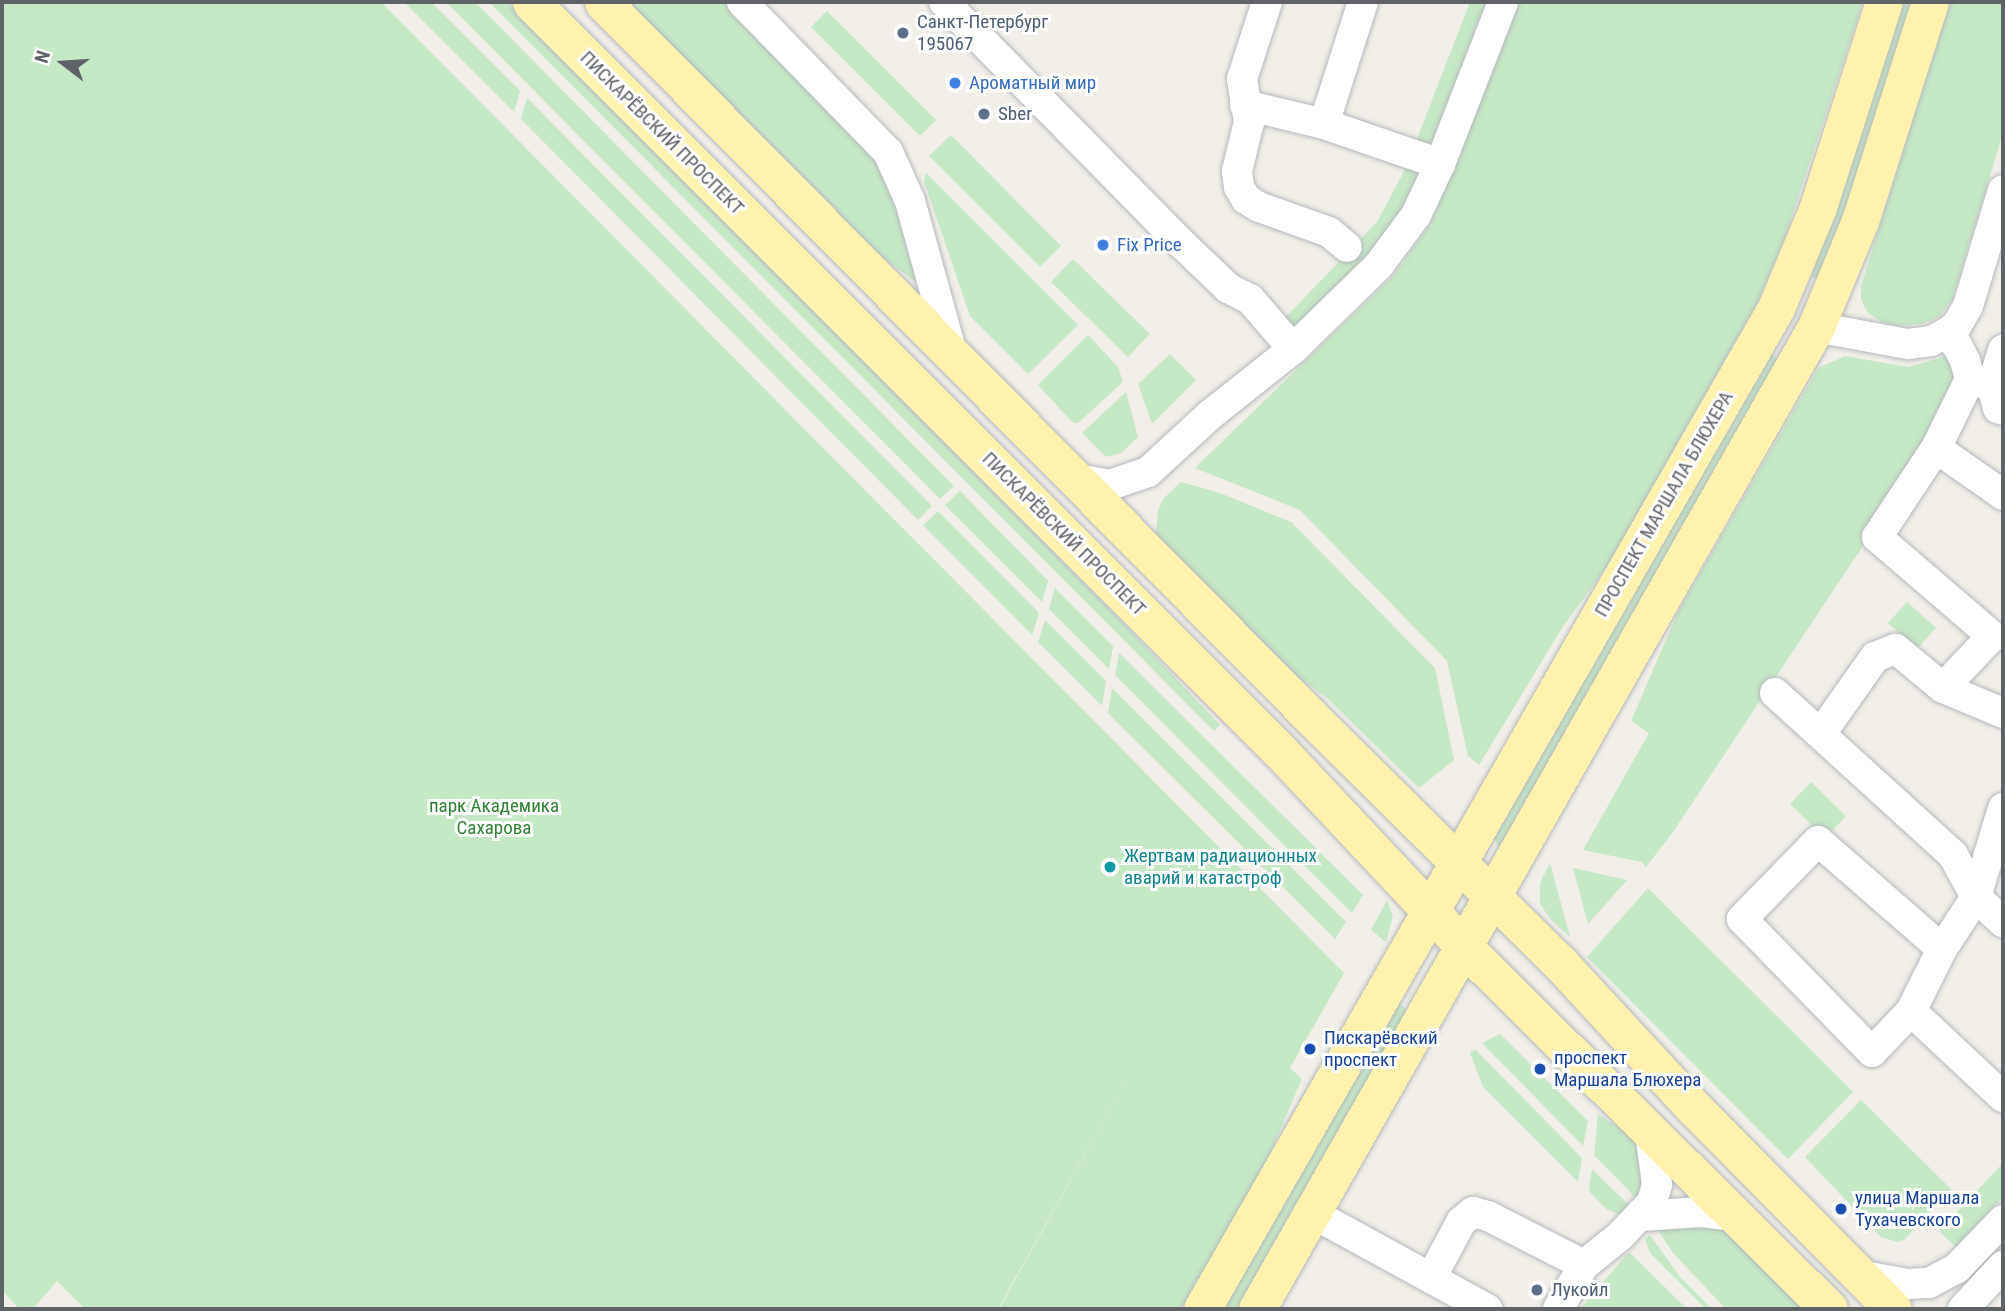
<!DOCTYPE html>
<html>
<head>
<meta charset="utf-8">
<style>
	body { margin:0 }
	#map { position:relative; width:2005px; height:1311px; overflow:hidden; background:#f1efe8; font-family:"Roboto Condensed",sans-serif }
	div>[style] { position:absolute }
	.green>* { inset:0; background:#c5e8c5 }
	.roads { filter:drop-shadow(0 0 2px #b5b8bc) drop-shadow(0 0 2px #b5b8bc) }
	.minor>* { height:30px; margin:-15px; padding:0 15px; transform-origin:15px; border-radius:15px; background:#fff }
	.major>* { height:37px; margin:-18.5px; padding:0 18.5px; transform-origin:18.5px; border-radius:18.5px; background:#fff2af }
	.dots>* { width:19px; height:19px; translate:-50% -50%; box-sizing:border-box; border:4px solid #fff; border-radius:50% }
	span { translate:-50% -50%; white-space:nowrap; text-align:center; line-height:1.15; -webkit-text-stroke:6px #fff; paint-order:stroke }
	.service-label { font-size:19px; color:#4e5e75 }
	.left { translate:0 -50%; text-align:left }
	.shop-label { font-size:19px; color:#366cbe }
	.street-label { font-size:19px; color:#5f6368 }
	.park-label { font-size:19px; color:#348238 }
	.culture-label { font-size:19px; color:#0d838f }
	.transit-label { font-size:19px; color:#164399 }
	.frame { position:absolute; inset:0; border:4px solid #5f6368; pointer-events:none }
	.north { position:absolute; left:28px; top:28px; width:70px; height:70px; -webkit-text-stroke:5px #fff; paint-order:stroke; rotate:287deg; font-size:19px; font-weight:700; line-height:28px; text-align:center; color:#5f6368 }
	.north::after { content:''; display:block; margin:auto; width:24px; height:32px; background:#5f6368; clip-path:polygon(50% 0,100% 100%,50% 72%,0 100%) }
</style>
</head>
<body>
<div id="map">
	<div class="green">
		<i style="clip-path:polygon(2px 2px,381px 2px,1344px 973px,1290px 1068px,1302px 1079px,1268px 1158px,1181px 1309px,999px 1309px,1151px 1036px,998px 1309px,85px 1309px,57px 1281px,33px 1309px,19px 1309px,2px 1290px)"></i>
		<i style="clip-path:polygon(404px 2px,431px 2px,520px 91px,514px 112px)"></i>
		<i style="clip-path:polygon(446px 2px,475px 2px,954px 486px,940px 499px)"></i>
		<i style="clip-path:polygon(489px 2px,507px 2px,1108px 607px,1220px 725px,1214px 731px)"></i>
		<i style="clip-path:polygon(621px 2px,724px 2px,865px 143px,879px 164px,920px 280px,918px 284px,850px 233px)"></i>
		<i style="clip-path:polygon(1470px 2px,1486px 2px,1429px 149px,1415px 144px)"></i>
		<i style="clip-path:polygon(1519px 2px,1863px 2px,1784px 240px,1759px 299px,1610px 562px,1562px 628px,1479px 765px,1468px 756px,1447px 661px,1300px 510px,1195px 468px,1394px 275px,1432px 221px)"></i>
		<i style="clip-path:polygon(1902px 2px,1912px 2px,1867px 147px,1820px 280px,1811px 277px,1858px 144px)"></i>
		<i style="clip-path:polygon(1950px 2px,2003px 2px,2003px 133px,1952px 300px,1939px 317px,1921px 324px,1900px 326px,1882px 322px,1868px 313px,1861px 299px,1861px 286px)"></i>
		<i style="clip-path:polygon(827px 11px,936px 120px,920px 136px,811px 27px)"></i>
		<i style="clip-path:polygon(527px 98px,932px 506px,918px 520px,521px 119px)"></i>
		<i style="clip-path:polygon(951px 135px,1061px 246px,1040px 267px,929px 156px)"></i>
		<i style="clip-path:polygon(1408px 164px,1422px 170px,1405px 206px,1368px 256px,1290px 334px,1280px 323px,1377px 222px)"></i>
		<i style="clip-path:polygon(926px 173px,1078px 325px,1028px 374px,970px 316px,924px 181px)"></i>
		<i style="clip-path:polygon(1073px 259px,1150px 334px,1128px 357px,1051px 282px)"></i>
		<i style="clip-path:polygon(1088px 335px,1118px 367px,1123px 382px,1078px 423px,1073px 423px,1038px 385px)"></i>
		<i style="clip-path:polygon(1170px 354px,1196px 380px,1152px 424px,1138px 384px)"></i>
		<i style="clip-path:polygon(1772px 355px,1779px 359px,1502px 846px,1497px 846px,1495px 837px)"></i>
		<i style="clip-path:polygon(1845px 356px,1908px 367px,1947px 356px,1961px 375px,1920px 460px,1673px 832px,1646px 867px,1642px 862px,1583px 850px,1649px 733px,1631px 721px,1678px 612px,1818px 368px)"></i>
		<i style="clip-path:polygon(1126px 392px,1138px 437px,1121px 453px,1106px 457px,1082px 433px)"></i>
		<i style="clip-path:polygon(1181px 482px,1220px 493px,1291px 522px,1435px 668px,1454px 760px,1419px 788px,1327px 698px,1278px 663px,1160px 544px,1156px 533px,1158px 510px,1164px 498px)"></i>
		<i style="clip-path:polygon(960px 491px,1048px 581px,1042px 602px,945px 505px)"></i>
		<i style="clip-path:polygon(938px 511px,1039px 613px,1032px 635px,923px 525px)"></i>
		<i style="clip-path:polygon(1055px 588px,1113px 646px,1109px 669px,1049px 609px)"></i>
		<i style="clip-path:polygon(1907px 602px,1936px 628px,1917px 649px,1888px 623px)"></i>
		<i style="clip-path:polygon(1045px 620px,1106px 681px,1102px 706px,1038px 642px)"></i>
		<i style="clip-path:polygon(1119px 653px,1363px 895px,1352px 913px,1115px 675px)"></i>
		<i style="clip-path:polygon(1112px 688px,1346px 922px,1335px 939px,1108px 713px)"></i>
		<i style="clip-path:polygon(1811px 782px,1846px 816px,1825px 838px,1790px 804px)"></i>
		<i style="clip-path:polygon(1550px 863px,1570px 937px,1551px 920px,1540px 904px,1540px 883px)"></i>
		<i style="clip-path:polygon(1573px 868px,1627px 880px,1588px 924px)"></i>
		<i style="clip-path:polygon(1648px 888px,1853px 1092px,1788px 1159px,1587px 957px)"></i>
		<i style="clip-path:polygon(1387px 900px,1393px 916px,1386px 942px,1371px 930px)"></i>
		<i style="clip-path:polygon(1398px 1002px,1407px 1010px,1236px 1309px,1223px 1309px)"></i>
		<i style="clip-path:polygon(1500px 1034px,1588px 1121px,1583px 1146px,1482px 1043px)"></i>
		<i style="clip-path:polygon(1475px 1049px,1582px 1158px,1578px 1182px,1483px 1087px,1470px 1053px)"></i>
		<i style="clip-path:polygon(1861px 1100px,1951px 1189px,1905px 1239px,1898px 1242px,1881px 1237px,1805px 1157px)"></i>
		<i style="clip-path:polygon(1598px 1114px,1643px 1143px,1648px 1151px,1639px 1201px,1594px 1155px)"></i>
		<i style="clip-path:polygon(2003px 1163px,2003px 1197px,1956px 1247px,1939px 1231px)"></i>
		<i style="clip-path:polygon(1592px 1169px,1633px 1209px,1624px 1216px,1606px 1209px,1589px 1191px)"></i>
		<i style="clip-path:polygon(1664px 1225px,1725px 1227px,1807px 1309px,1726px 1309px,1674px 1254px,1657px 1229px)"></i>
		<i style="clip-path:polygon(1650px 1235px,1680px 1277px,1712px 1309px,1706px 1309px,1650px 1253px,1645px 1239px)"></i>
		<i style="clip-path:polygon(1629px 1252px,1687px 1309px,1580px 1309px)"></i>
	</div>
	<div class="roads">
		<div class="minor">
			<i style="left:742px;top:2px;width:209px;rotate:45.8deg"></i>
			<i style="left:888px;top:152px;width:54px;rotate:65.8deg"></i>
			<i style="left:910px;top:201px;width:158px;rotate:74.6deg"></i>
			<i style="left:944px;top:2px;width:339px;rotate:45.5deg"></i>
			<i style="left:1182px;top:244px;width:64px;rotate:43.7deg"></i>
			<i style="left:1228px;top:288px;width:25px;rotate:27deg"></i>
			<i style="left:1250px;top:299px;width:66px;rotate:49.3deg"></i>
			<i style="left:1267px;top:2px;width:81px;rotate:108deg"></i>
			<i style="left:1242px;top:79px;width:44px;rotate:80.8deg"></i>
			<i style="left:1249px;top:122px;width:50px;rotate:103.8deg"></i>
			<i style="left:1237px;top:171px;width:16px;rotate:83deg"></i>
			<i style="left:1239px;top:187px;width:14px;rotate:60deg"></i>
			<i style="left:1246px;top:199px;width:15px;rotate:32deg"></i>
			<i style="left:1259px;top:207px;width:74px;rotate:19.7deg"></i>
			<i style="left:1329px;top:232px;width:23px;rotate:40deg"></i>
			<i style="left:1245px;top:105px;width:81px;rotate:13.5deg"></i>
			<i style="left:1324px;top:124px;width:123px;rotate:19deg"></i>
			<i style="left:1324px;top:124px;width:128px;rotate:-72.3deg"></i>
			<i style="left:1816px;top:327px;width:94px;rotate:10.5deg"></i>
			<i style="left:1908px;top:344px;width:23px;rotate:-7deg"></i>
			<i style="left:1931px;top:341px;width:16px;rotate:-27deg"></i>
			<i style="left:1945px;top:334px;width:15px;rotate:-37deg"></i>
			<i style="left:1957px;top:325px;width:22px;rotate:-60deg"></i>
			<i style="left:1968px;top:306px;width:121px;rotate:-73.2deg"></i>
			<i style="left:1945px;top:334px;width:16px;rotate:43deg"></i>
			<i style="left:1957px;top:345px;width:18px;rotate:63deg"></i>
			<i style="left:1965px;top:361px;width:19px;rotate:74deg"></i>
			<i style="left:1970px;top:379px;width:77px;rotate:116.2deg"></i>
			<i style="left:1936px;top:448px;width:107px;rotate:123.5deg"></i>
			<i style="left:1877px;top:537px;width:152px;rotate:40.7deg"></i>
			<i style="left:1992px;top:636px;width:71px;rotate:133.3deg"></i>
			<i style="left:1943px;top:688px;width:65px;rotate:22.6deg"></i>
			<i style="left:1970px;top:379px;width:23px;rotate:18deg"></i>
			<i style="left:1992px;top:386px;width:38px;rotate:-73deg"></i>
			<i style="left:1992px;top:386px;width:23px;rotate:75deg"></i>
			<i style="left:1998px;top:408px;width:5px;rotate:22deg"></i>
			<i style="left:1936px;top:448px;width:82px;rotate:35deg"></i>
			<i style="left:1077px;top:479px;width:34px;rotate:10deg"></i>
			<i style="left:1110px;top:485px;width:40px;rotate:-18.9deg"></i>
			<i style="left:1148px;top:472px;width:84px;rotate:-42.6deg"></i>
			<i style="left:1210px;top:415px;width:106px;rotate:-38.5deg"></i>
			<i style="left:1293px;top:349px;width:120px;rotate:-44.3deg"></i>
			<i style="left:1379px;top:265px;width:62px;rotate:-53.5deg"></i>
			<i style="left:1416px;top:215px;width:56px;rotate:-64.8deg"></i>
			<i style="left:1440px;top:164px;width:174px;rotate:-68.7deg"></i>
			<i style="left:1775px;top:693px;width:241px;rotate:42.3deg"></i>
			<i style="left:1953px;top:855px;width:48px;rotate:61.3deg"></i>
			<i style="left:1976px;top:897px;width:37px;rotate:43deg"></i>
			<i style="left:1822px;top:732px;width:92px;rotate:-54.8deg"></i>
			<i style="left:1875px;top:657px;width:22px;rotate:-21deg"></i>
			<i style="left:1896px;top:649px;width:61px;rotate:39.7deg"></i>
			<i style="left:1942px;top:949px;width:164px;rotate:-138.9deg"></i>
			<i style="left:1818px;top:841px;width:109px;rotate:134.3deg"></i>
			<i style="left:1742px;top:919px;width:186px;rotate:45.7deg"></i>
			<i style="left:1872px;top:1052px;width:57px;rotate:-46.4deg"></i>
			<i style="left:1911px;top:1011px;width:69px;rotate:-63.4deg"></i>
			<i style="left:1942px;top:949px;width:62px;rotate:-56.8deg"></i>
			<i style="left:1976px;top:897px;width:93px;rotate:-73.1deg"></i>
			<i style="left:1911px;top:1011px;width:126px;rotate:43.1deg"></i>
			<i style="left:1312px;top:1213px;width:200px;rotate:28.7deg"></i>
			<i style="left:1642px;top:1216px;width:59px;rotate:-3.9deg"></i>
			<i style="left:1701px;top:1212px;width:34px;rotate:7deg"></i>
			<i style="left:1859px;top:1275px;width:49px;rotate:10.6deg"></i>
			<i style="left:1907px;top:1284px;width:22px;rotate:-3deg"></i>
			<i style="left:1929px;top:1283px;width:32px;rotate:-28deg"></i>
			<i style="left:1957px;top:1268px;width:66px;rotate:-46.2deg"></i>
			<i style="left:1431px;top:1278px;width:64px;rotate:-61.8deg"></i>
			<i style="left:1461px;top:1222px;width:16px;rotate:-40deg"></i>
			<i style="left:1473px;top:1212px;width:16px;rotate:15deg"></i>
			<i style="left:1488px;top:1216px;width:108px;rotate:27deg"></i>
			<i style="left:1558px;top:1309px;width:51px;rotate:-59.4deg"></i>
			<i style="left:1584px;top:1265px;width:46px;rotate:-38.9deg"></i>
			<i style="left:1620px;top:1236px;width:47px;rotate:-46.7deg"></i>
			<i style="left:1652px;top:1202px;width:18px;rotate:-74deg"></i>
			<i style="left:1657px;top:1185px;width:53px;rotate:-97.5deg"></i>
			<i style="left:1963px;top:1309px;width:59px;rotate:-47.1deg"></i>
		</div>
		<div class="major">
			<i style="left:531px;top:2px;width:1059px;rotate:45deg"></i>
			<i style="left:1280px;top:751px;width:269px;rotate:46.8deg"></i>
			<i style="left:1464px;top:947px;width:514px;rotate:44.76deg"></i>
			<i style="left:603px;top:2px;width:1003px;rotate:45.28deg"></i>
			<i style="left:1309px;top:715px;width:351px;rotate:44.7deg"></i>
			<i style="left:1559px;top:962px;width:197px;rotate:47.3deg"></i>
			<i style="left:1693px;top:1107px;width:284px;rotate:45.3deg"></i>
			<i style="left:1202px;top:1309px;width:1154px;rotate:-60.17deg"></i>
			<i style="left:1776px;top:308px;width:109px;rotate:-67.4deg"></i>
			<i style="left:1818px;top:207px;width:215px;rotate:-72.2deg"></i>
			<i style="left:1257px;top:1309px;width:1130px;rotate:-60.35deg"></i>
			<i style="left:1816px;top:327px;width:115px;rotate:-67.5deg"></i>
			<i style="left:1860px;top:221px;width:230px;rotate:-72.3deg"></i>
		</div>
	</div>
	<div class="dots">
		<i style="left:903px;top:33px;background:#5c6f8a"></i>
		<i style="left:955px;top:83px;background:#3f7fe0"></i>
		<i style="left:984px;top:114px;background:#5c6f8a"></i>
		<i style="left:1103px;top:245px;background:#3f7fe0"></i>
		<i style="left:1110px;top:867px;background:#0f9aa8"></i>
		<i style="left:1310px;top:1049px;background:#1a4fb4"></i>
		<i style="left:1540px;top:1069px;background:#1a4fb4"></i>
		<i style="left:1841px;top:1209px;background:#1a4fb4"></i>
		<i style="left:1537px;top:1290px;background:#5c6f8a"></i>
	</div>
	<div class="service-label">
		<span class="left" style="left:917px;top:33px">Санкт-Петербург<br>195067</span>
		<span class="left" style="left:998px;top:114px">Sber</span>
		<span class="left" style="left:1551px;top:1290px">Лукойл</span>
	</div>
	<div class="shop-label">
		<span class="left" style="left:969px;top:83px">Ароматный мир</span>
		<span class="left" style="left:1117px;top:245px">Fix Price</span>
	</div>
	<div class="street-label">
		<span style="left:662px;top:133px;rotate:45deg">ПИСКАРЁВСКИЙ ПРОСПЕКТ</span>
		<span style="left:1664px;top:504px;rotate:-60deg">ПРОСПЕКТ МАРШАЛА БЛЮХЕРА</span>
		<span style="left:1064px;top:534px;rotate:45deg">ПИСКАРЁВСКИЙ ПРОСПЕКТ</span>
	</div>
	<div class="park-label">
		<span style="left:494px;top:817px">парк Академика<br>Сахарова</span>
	</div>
	<div class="culture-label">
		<span class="left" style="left:1124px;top:867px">Жертвам радиационных<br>аварий и катастроф</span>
	</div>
	<div class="transit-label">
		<span class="left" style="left:1324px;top:1049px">Пискарёвский<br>проспект</span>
		<span class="left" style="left:1554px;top:1069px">проспект<br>Маршала Блюхера</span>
		<span class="left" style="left:1855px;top:1209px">улица Маршала<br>Тухачевского</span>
	</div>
	<div class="frame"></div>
	<div class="north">N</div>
</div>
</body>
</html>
